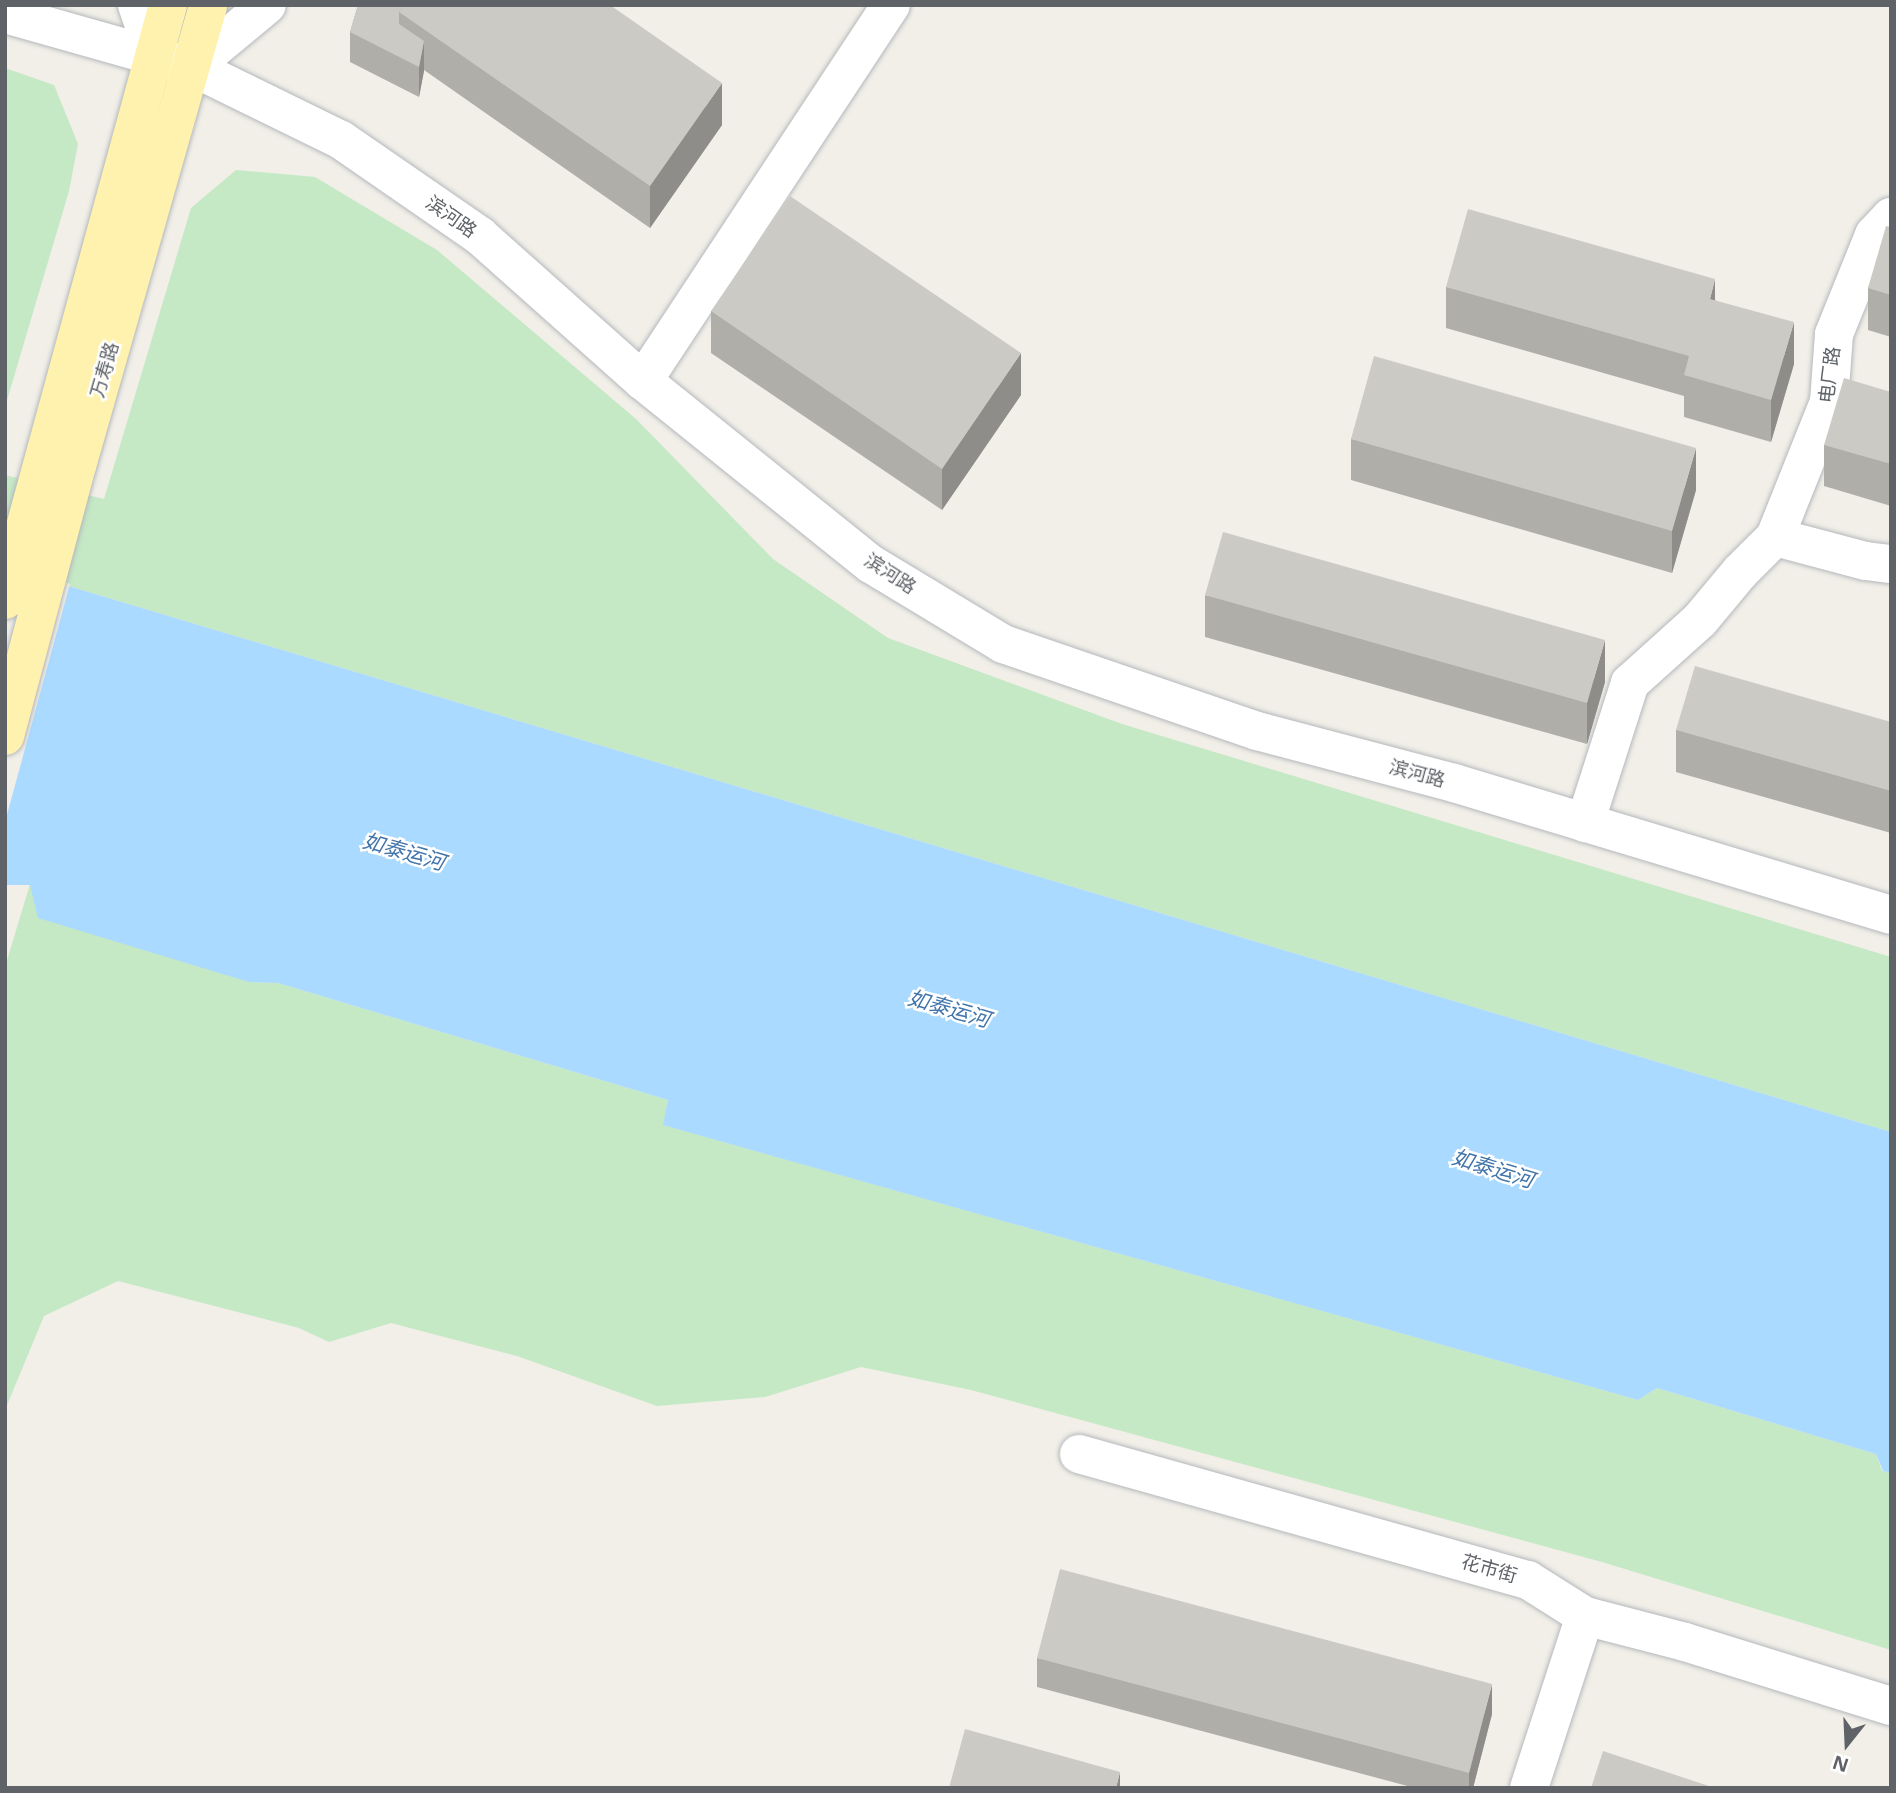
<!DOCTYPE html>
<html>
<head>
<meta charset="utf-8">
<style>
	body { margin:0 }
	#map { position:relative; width:1896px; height:1793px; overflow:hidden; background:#f1efe8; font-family:"Open Sans","Noto Sans SC",sans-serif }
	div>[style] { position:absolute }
	.green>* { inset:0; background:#c5e8c5 }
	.water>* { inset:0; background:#aadaff }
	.pier>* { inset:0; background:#f1efe8 }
	.roads { filter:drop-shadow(0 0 2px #b5b8bc) drop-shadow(0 0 2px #b5b8bc) }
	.minor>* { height:38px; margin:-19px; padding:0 19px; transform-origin:19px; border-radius:19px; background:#fff }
	.major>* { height:38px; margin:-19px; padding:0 19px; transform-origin:19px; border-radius:19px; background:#fff2af }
	.wall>* { inset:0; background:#afaea9 }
	.shaded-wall>* { inset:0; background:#8f8d8a }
	.building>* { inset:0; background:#cccac5 }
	span { translate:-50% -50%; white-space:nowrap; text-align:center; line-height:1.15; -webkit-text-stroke:5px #fff; paint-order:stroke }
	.street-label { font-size:19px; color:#5f6368 }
	.water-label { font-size:21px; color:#4174aa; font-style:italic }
	.frame { position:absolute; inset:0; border:7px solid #5f6368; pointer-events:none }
	.north { position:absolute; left:1812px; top:1709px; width:70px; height:70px; -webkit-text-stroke:5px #fff; paint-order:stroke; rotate:198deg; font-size:19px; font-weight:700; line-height:28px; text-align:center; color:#5f6368 }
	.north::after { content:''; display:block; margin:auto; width:24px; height:32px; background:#5f6368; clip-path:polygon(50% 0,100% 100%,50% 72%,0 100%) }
</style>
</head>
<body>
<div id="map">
	<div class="green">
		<i style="clip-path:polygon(5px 68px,54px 85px,78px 144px,69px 191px,5px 407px)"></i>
		<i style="clip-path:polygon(236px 170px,315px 177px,437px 250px,636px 419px,773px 559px,888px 638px,1122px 724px,1891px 957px,1891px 1132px,5px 567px,5px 475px,104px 499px,191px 208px)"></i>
		<i style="clip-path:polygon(30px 884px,249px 982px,278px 983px,668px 1100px,664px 1125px,1638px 1400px,1657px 1388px,1876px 1454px,1882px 1471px,1891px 1473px,1891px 1650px,1602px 1562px,971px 1390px,861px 1367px,765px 1397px,657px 1406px,517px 1356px,391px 1323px,329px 1342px,299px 1328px,118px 1281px,44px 1316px,5px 1410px,5px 967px)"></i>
	</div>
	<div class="water">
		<i style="clip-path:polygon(5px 567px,1891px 1132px,1891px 1473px,1883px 1471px,1876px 1454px,1657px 1388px,1638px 1400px,663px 1125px,668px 1100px,278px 983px,249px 982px,38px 918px,30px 885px,5px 885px)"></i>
	</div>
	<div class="pier">
		<i style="clip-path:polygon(5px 564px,70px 584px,5px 822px)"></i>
	</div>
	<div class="roads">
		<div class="minor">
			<i style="left:137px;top:5px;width:56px;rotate:71.2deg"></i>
			<i style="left:5px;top:14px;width:194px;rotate:15.8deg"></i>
			<i style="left:192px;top:67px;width:166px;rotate:26.1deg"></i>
			<i style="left:341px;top:140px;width:169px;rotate:34.6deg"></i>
			<i style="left:480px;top:236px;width:218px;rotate:41.7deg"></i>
			<i style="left:643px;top:381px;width:292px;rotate:38.8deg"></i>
			<i style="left:871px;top:564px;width:154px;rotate:31.2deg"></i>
			<i style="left:1003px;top:644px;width:268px;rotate:18.9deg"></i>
			<i style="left:1257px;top:731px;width:204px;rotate:14.8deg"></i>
			<i style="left:1454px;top:783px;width:457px;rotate:16.8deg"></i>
			<i style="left:192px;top:67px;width:97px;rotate:-39.6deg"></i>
			<i style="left:643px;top:381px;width:450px;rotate:-56.6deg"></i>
			<i style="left:1775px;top:537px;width:145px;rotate:-68.2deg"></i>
			<i style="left:1829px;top:402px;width:68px;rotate:-85.8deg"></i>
			<i style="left:1834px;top:334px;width:107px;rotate:-68deg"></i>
			<i style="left:1874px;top:235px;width:25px;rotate:-47deg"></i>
			<i style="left:1585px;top:823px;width:147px;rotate:-72.2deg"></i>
			<i style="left:1630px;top:683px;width:94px;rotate:-42deg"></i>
			<i style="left:1700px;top:620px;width:62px;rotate:-50.2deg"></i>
			<i style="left:1740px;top:572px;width:49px;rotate:-45deg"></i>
			<i style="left:1775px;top:537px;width:94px;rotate:14.8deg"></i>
			<i style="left:1866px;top:561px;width:25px;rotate:7deg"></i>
			<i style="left:1079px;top:1454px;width:466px;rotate:15.7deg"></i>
			<i style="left:1528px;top:1580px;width:67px;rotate:32.3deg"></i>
			<i style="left:1585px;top:1616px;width:103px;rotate:14.6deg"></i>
			<i style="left:1685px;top:1642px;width:216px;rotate:17.3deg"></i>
			<i style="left:1529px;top:1788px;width:181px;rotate:-72deg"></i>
		</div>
		<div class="major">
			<i style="left:5px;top:600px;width:617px;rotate:-74.68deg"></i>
			<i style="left:5px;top:736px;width:279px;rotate:-75.1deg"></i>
			<i style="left:77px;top:466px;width:479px;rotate:-74.1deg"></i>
		</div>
	</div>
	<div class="wall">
		<i style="clip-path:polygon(358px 5px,610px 5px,722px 125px,650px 228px,424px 70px,419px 97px,350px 62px,350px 32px)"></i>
		<i style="clip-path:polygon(1891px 227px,1891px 337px,1868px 330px,1868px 288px)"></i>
		<i style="clip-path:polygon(1446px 287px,1715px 300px,1794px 364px,1771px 442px,1684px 417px,1684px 396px,1446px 328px)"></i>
		<i style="clip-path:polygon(711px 311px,1021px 395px,942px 510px,711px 353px)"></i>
		<i style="clip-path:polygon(1891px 392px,1891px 506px,1824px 486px,1824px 445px)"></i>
		<i style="clip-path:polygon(1351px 439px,1696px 490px,1672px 573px,1351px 480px)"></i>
		<i style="clip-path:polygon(1205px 595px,1605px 682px,1587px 744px,1205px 637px)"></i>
		<i style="clip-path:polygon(1891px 722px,1891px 833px,1676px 772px,1676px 730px)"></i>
		<i style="clip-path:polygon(1037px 1658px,1492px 1714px,1473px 1788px,1415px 1788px,1037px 1687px)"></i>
	</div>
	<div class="shaded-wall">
		<i style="clip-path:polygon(424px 41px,424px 71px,419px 97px,419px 67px)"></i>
		<i style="clip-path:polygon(722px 83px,722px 125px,650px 228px,650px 186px)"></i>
		<i style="clip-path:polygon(1715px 279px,1715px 321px,1710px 299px)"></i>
		<i style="clip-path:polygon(1794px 322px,1794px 364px,1771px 442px,1771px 400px)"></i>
		<i style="clip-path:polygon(1021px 353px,1021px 395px,942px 510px,942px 469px)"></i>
		<i style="clip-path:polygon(1696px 448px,1696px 490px,1672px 573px,1672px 531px)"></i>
		<i style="clip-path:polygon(1605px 640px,1605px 682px,1587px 744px,1587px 703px)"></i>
		<i style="clip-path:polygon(1492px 1684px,1492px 1714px,1473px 1788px,1469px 1788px,1469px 1773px)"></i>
		<i style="clip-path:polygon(1120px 1772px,1120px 1788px,1116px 1788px)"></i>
	</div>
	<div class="building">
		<i style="clip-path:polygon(358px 5px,404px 5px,399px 12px,399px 24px,424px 41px,419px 67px,350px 32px)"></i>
		<i style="clip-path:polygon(404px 5px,610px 5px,722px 83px,650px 186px,399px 12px)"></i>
		<i style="clip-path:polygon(790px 196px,1021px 353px,942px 469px,711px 311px)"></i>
		<i style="clip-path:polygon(1468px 209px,1715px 279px,1710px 299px,1794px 322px,1771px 400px,1684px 375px,1689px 356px,1446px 287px)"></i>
		<i style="clip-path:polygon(1886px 226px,1891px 227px,1891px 295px,1868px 288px)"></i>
		<i style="clip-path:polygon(1374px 356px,1696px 448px,1672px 531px,1351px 439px)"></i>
		<i style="clip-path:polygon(1844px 378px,1891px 392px,1891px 464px,1824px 445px)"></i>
		<i style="clip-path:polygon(1223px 532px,1605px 640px,1587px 703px,1205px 595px)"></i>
		<i style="clip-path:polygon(1695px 666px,1891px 722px,1891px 791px,1676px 730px)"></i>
		<i style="clip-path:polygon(1060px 1569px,1492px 1684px,1469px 1773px,1037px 1658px)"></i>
		<i style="clip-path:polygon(965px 1729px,1120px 1772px,1116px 1788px,949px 1788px)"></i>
		<i style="clip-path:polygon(1603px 1751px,1715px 1788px,1591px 1788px)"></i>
	</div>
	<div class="street-label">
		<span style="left:451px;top:217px;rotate:35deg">滨河路</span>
		<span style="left:105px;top:370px;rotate:-74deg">万寿路</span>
		<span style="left:1830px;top:375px;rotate:-83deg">电厂路</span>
		<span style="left:890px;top:574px;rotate:33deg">滨河路</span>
		<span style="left:1417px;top:774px;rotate:15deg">滨河路</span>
		<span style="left:1489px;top:1569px;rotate:16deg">花市街</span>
	</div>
	<div class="water-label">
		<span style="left:404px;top:851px;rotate:16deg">如泰运河</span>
		<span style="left:949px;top:1008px;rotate:16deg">如泰运河</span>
		<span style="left:1493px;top:1168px;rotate:17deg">如泰运河</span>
	</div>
	<div class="frame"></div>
	<div class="north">N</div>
</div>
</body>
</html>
